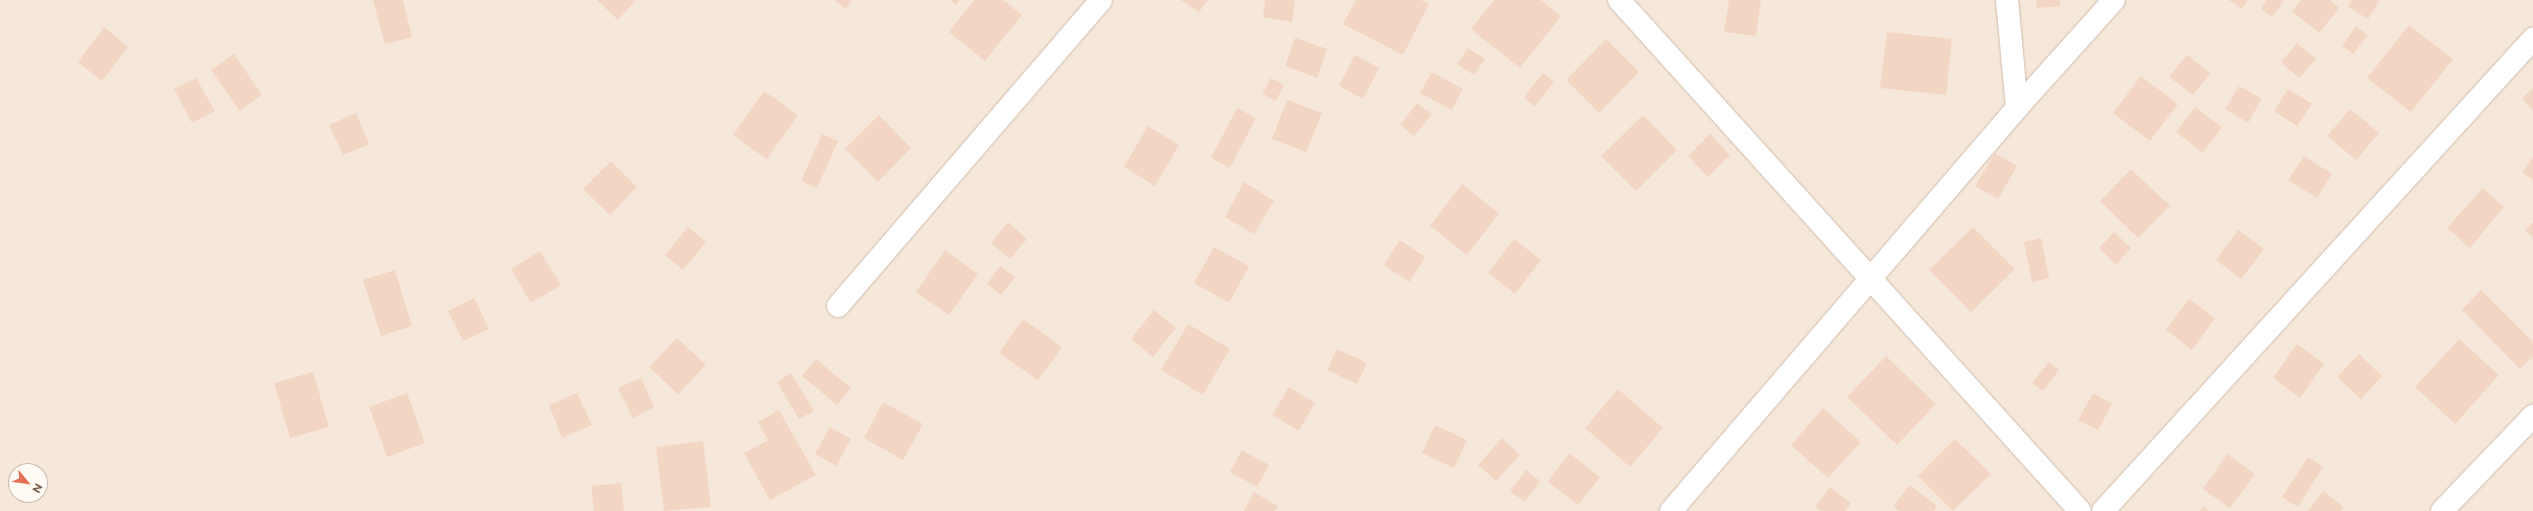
<!DOCTYPE html>
<html>
<head>
<meta charset="utf-8">
<style>
	body { margin:0 }
	#map { position:relative; width:2533px; height:511px; overflow:hidden; background:#fdf6ec; font-family:Montserrat,sans-serif }
	div>[style] { position:absolute }
	.residential>* { inset:0; background:#f5e8da }
	.building>* { inset:0; background:#f3d5c3 }
	.roads { filter:drop-shadow(0 0 1px #d1beb0) drop-shadow(0 0 1px #d1beb0) }
	.minor>* { height:22px; margin:-11px; padding:0 11px; transform-origin:11px; border-radius:11px; background:#fff }
	span { translate:-50% -50%; white-space:nowrap; text-align:center; line-height:1.15; -webkit-text-stroke:4px #fffaf3; paint-order:stroke }
	.north { position:absolute; left:8px; top:463px; width:40px; height:40px; box-sizing:border-box; background:#fffaf3; border:1px solid #cabbb1; border-radius:50%; rotate:119deg; font-size:11px; font-weight:700; line-height:16px; text-align:center; color:#7a5c4d }
	.north::after { content:''; display:block; margin:auto; width:14px; height:18px; background:#e76f51; clip-path:polygon(50% 0,100% 100%,50% 72%,0 100%) }
</style>
</head>
<body>
<div id="map">
	<div class="residential">
		<i style="clip-path:polygon(evenodd,0 0,2533px 0,2533px 511px,0 511px,0 0,16px 471px,40px 471px,40px 495px,16px 495px,16px 471px)"></i>
	</div>
	<div class="building">
		<i style="clip-path:polygon(373px 0,403px 0,412px 37px,385px 44px)"></i>
		<i style="clip-path:polygon(597px 0,636px 0,618px 20px)"></i>
		<i style="clip-path:polygon(834px 0,852px 0,846px 9px)"></i>
		<i style="clip-path:polygon(950px 0,960px 0,956px 5px)"></i>
		<i style="clip-path:polygon(974px 0,1003px 0,1022px 15px,985px 61px,949px 32px)"></i>
		<i style="clip-path:polygon(1181px 0,1208px 0,1199px 12px)"></i>
		<i style="clip-path:polygon(1265px 0,1295px 0,1292px 22px,1263px 17px)"></i>
		<i style="clip-path:polygon(1356px 0,1421px 0,1429px 4px,1403px 55px,1343px 24px)"></i>
		<i style="clip-path:polygon(1494px 0,1541px 0,1561px 16px,1520px 68px,1471px 29px)"></i>
		<i style="clip-path:polygon(1729px 0,1761px 0,1756px 36px,1724px 32px)"></i>
		<i style="clip-path:polygon(2036px 0,2060px 0,2060px 6px,2037px 8px)"></i>
		<i style="clip-path:polygon(2229px 0,2248px 0,2242px 9px)"></i>
		<i style="clip-path:polygon(2267px 0,2284px 0,2272px 17px,2261px 9px)"></i>
		<i style="clip-path:polygon(2301px 0,2330px 0,2339px 8px,2319px 33px,2292px 11px)"></i>
		<i style="clip-path:polygon(2352px 0,2380px 0,2368px 19px,2348px 7px)"></i>
		<i style="clip-path:polygon(2409px 25px,2453px 59px,2411px 112px,2367px 78px)"></i>
		<i style="clip-path:polygon(2356px 26px,2368px 35px,2353px 54px,2342px 46px)"></i>
		<i style="clip-path:polygon(104px 27px,128px 47px,102px 81px,78px 62px)"></i>
		<i style="clip-path:polygon(1887px 32px,1952px 39px,1946px 95px,1880px 88px)"></i>
		<i style="clip-path:polygon(1295px 38px,1327px 49px,1317px 78px,1285px 66px)"></i>
		<i style="clip-path:polygon(1606px 39px,1639px 72px,1599px 113px,1566px 80px)"></i>
		<i style="clip-path:polygon(2297px 43px,2316px 59px,2299px 78px,2281px 62px)"></i>
		<i style="clip-path:polygon(1468px 48px,1485px 59px,1474px 75px,1457px 64px)"></i>
		<i style="clip-path:polygon(234px 54px,262px 95px,240px 111px,211px 70px)"></i>
		<i style="clip-path:polygon(1355px 55px,1379px 68px,1363px 99px,1339px 86px)"></i>
		<i style="clip-path:polygon(2187px 55px,2210px 73px,2193px 95px,2169px 77px)"></i>
		<i style="clip-path:polygon(1432px 72px,1463px 89px,1452px 110px,1420px 93px)"></i>
		<i style="clip-path:polygon(1543px 73px,1554px 82px,1535px 106px,1524px 97px)"></i>
		<i style="clip-path:polygon(2141px 76px,2178px 104px,2150px 141px,2113px 113px)"></i>
		<i style="clip-path:polygon(196px 78px,215px 111px,192px 123px,174px 89px)"></i>
		<i style="clip-path:polygon(1271px 78px,1284px 85px,1276px 101px,1262px 94px)"></i>
		<i style="clip-path:polygon(2239px 86px,2262px 99px,2248px 123px,2225px 109px)"></i>
		<i style="clip-path:polygon(2533px 88px,2533px 111px,2522px 98px)"></i>
		<i style="clip-path:polygon(2288px 89px,2312px 104px,2297px 126px,2274px 111px)"></i>
		<i style="clip-path:polygon(764px 91px,798px 115px,767px 159px,733px 135px)"></i>
		<i style="clip-path:polygon(1287px 100px,1322px 113px,1306px 152px,1272px 139px)"></i>
		<i style="clip-path:polygon(1417px 103px,1432px 114px,1414px 136px,1400px 125px)"></i>
		<i style="clip-path:polygon(2195px 107px,2222px 127px,2203px 153px,2176px 132px)"></i>
		<i style="clip-path:polygon(1237px 108px,1256px 118px,1230px 168px,1211px 158px)"></i>
		<i style="clip-path:polygon(2350px 109px,2379px 133px,2356px 160px,2327px 136px)"></i>
		<i style="clip-path:polygon(356px 113px,369px 144px,343px 155px,329px 125px)"></i>
		<i style="clip-path:polygon(879px 115px,911px 148px,878px 182px,845px 149px)"></i>
		<i style="clip-path:polygon(1643px 115px,1677px 150px,1636px 191px,1601px 156px)"></i>
		<i style="clip-path:polygon(1148px 126px,1179px 145px,1155px 186px,1124px 167px)"></i>
		<i style="clip-path:polygon(822px 134px,838px 141px,817px 188px,801px 181px)"></i>
		<i style="clip-path:polygon(1710px 134px,1730px 155px,1708px 177px,1688px 156px)"></i>
		<i style="clip-path:polygon(1995px 153px,2017px 166px,1998px 199px,1975px 186px)"></i>
		<i style="clip-path:polygon(2304px 156px,2332px 174px,2317px 198px,2288px 180px)"></i>
		<i style="clip-path:polygon(2533px 157px,2533px 180px,2522px 172px)"></i>
		<i style="clip-path:polygon(611px 161px,637px 187px,610px 215px,583px 189px)"></i>
		<i style="clip-path:polygon(2131px 169px,2170px 206px,2138px 238px,2100px 201px)"></i>
		<i style="clip-path:polygon(1244px 182px,1274px 201px,1254px 234px,1225px 217px)"></i>
		<i style="clip-path:polygon(1462px 184px,1499px 213px,1467px 255px,1430px 226px)"></i>
		<i style="clip-path:polygon(2483px 188px,2504px 207px,2470px 248px,2447px 228px)"></i>
		<i style="clip-path:polygon(1008px 222px,1027px 239px,1010px 259px,991px 243px)"></i>
		<i style="clip-path:polygon(2533px 222px,2533px 238px,2525px 230px)"></i>
		<i style="clip-path:polygon(688px 227px,706px 242px,683px 270px,665px 255px)"></i>
		<i style="clip-path:polygon(1973px 227px,2015px 269px,1971px 312px,1929px 270px)"></i>
		<i style="clip-path:polygon(2238px 230px,2264px 249px,2241px 279px,2216px 260px)"></i>
		<i style="clip-path:polygon(2114px 232px,2131px 248px,2116px 265px,2099px 248px)"></i>
		<i style="clip-path:polygon(2041px 238px,2049px 278px,2032px 282px,2024px 242px)"></i>
		<i style="clip-path:polygon(1514px 239px,1541px 260px,1515px 294px,1488px 273px)"></i>
		<i style="clip-path:polygon(1400px 240px,1425px 257px,1409px 282px,1384px 265px)"></i>
		<i style="clip-path:polygon(1214px 247px,1249px 266px,1229px 303px,1194px 283px)"></i>
		<i style="clip-path:polygon(945px 250px,978px 274px,949px 315px,916px 292px)"></i>
		<i style="clip-path:polygon(540px 251px,561px 285px,531px 303px,511px 269px)"></i>
		<i style="clip-path:polygon(1000px 266px,1015px 277px,1001px 295px,987px 284px)"></i>
		<i style="clip-path:polygon(395px 270px,412px 326px,381px 336px,363px 280px)"></i>
		<i style="clip-path:polygon(2481px 290px,2533px 342px,2533px 357px,2520px 369px,2462px 310px)"></i>
		<i style="clip-path:polygon(474px 298px,489px 329px,463px 341px,448px 311px)"></i>
		<i style="clip-path:polygon(2189px 299px,2215px 318px,2192px 350px,2166px 330px)"></i>
		<i style="clip-path:polygon(1154px 310px,1176px 328px,1153px 357px,1131px 339px)"></i>
		<i style="clip-path:polygon(1023px 319px,1062px 347px,1038px 380px,999px 353px)"></i>
		<i style="clip-path:polygon(1188px 324px,1230px 349px,1203px 395px,1161px 370px)"></i>
		<i style="clip-path:polygon(677px 338px,706px 365px,678px 394px,649px 367px)"></i>
		<i style="clip-path:polygon(2459px 339px,2499px 375px,2455px 424px,2415px 387px)"></i>
		<i style="clip-path:polygon(2297px 344px,2324px 364px,2300px 398px,2273px 378px)"></i>
		<i style="clip-path:polygon(1337px 349px,1367px 363px,1357px 384px,1327px 370px)"></i>
		<i style="clip-path:polygon(2359px 354px,2382px 376px,2361px 399px,2337px 377px)"></i>
		<i style="clip-path:polygon(1886px 356px,1936px 404px,1897px 445px,1847px 397px)"></i>
		<i style="clip-path:polygon(816px 359px,851px 388px,837px 405px,802px 376px)"></i>
		<i style="clip-path:polygon(2049px 362px,2059px 370px,2043px 391px,2032px 383px)"></i>
		<i style="clip-path:polygon(313px 372px,329px 427px,290px 438px,274px 383px)"></i>
		<i style="clip-path:polygon(791px 373px,814px 411px,799px 419px,777px 382px)"></i>
		<i style="clip-path:polygon(641px 378px,654px 407px,633px 418px,618px 388px)"></i>
		<i style="clip-path:polygon(1289px 387px,1315px 403px,1299px 431px,1272px 415px)"></i>
		<i style="clip-path:polygon(1618px 389px,1663px 428px,1630px 467px,1585px 428px)"></i>
		<i style="clip-path:polygon(407px 393px,425px 443px,387px 457px,369px 407px)"></i>
		<i style="clip-path:polygon(577px 393px,592px 425px,562px 438px,549px 405px)"></i>
		<i style="clip-path:polygon(2093px 393px,2112px 404px,2098px 430px,2078px 420px)"></i>
		<i style="clip-path:polygon(883px 402px,923px 424px,903px 460px,864px 438px)"></i>
		<i style="clip-path:polygon(1823px 408px,1861px 442px,1828px 478px,1791px 445px)"></i>
		<i style="clip-path:polygon(779px 410px,816px 475px,770px 500px,744px 453px,768px 440px,758px 422px)"></i>
		<i style="clip-path:polygon(1435px 425px,1467px 440px,1454px 468px,1422px 453px)"></i>
		<i style="clip-path:polygon(830px 427px,851px 439px,836px 466px,815px 454px)"></i>
		<i style="clip-path:polygon(1502px 438px,1520px 455px,1496px 481px,1478px 465px)"></i>
		<i style="clip-path:polygon(1955px 439px,1991px 474px,1953px 511px,1918px 476px)"></i>
		<i style="clip-path:polygon(703px 441px,711px 507px,664px 511px,656px 447px)"></i>
		<i style="clip-path:polygon(1242px 450px,1269px 465px,1257px 487px,1230px 472px)"></i>
		<i style="clip-path:polygon(1569px 453px,1600px 477px,1578px 505px,1548px 482px)"></i>
		<i style="clip-path:polygon(2227px 454px,2255px 474px,2230px 508px,2203px 489px)"></i>
		<i style="clip-path:polygon(2308px 457px,2323px 467px,2298px 507px,2282px 497px)"></i>
		<i style="clip-path:polygon(1526px 470px,1540px 481px,1525px 502px,1510px 491px)"></i>
		<i style="clip-path:polygon(621px 483px,624px 511px,594px 511px,591px 486px)"></i>
		<i style="clip-path:polygon(1910px 485px,1937px 506px,1934px 511px,1900px 511px,1893px 506px)"></i>
		<i style="clip-path:polygon(1830px 487px,1851px 503px,1845px 511px,1821px 511px,1815px 507px)"></i>
		<i style="clip-path:polygon(2323px 491px,2344px 507px,2341px 511px,2308px 511px)"></i>
		<i style="clip-path:polygon(1254px 492px,1278px 506px,1275px 511px,1244px 511px)"></i>
		<i style="clip-path:polygon(2204px 506px,2209px 511px,2199px 511px)"></i>
	</div>
	<div class="roads">
		<div class="minor">
			<i style="left:1619px;top:0;width:688px;rotate:47.94deg"></i>
			<i style="left:2007px;top:0;width:108px;rotate:84.7deg"></i>
			<i style="left:838px;top:306px;width:403px;rotate:-49.3deg"></i>
			<i style="left:1671px;top:511px;width:531px;rotate:-49.35deg"></i>
			<i style="left:2017px;top:108px;width:145px;rotate:-48.1deg"></i>
			<i style="left:2103px;top:511px;width:639px;rotate:-47.67deg"></i>
			<i style="left:2442px;top:511px;width:132px;rotate:-46.2deg"></i>
		</div>
	</div>
	<div class="north">N</div>
</div>
</body>
</html>
